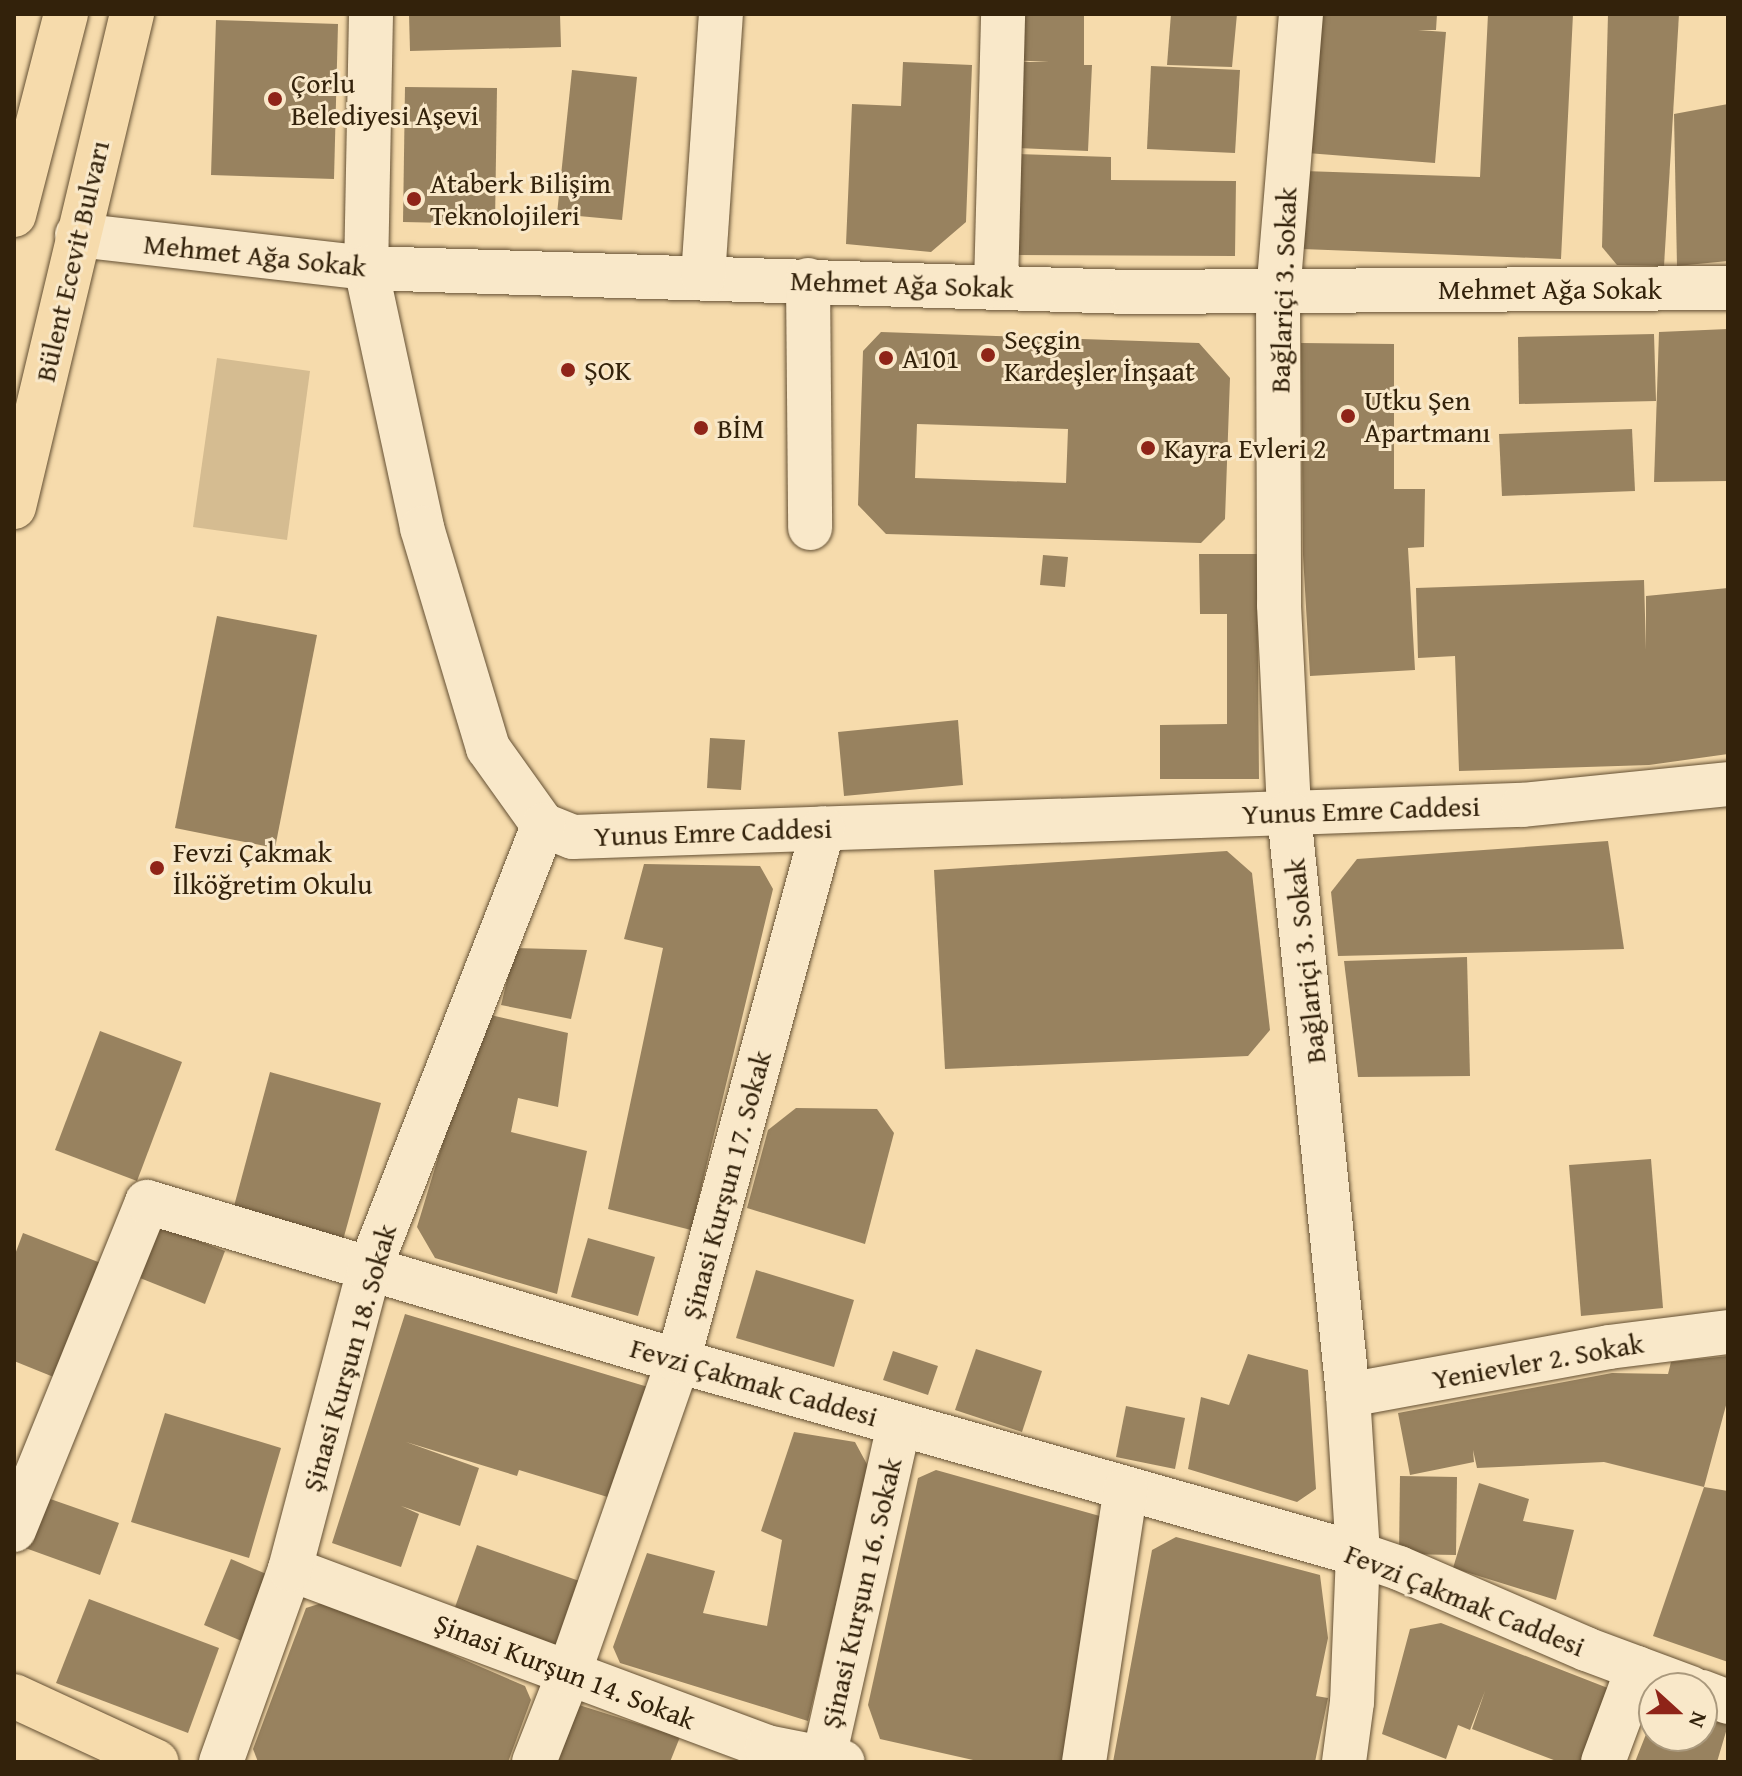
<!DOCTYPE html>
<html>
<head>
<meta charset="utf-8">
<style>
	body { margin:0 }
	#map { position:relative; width:1742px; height:1776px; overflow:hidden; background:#f6dbac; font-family:"Gentium Book Plus",serif }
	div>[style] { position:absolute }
	.green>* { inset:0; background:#d5bc91 }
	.building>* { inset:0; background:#98825f }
	.roads { filter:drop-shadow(0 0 2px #645033) drop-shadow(0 0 2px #645033) }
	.minor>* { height:44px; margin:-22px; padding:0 22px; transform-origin:22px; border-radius:22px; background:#f9e8c9 }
	.major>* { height:44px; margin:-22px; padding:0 22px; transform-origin:22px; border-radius:22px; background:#f6dbac }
	.dots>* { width:22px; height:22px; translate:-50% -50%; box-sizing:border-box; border:4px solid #f9e8c9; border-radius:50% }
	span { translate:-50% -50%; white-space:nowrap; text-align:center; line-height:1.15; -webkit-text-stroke:6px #f9e8c9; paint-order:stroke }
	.poi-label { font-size:28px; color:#33220b }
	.left { translate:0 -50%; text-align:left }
	.street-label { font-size:28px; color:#33220b }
	.frame { position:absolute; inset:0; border:16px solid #33220b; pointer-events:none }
	.north { position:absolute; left:1638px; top:1672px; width:80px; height:80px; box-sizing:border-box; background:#f9e8c9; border:2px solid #aa997d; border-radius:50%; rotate:111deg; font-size:22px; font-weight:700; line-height:32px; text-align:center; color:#33220b }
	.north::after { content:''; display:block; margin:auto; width:28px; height:36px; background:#8f2418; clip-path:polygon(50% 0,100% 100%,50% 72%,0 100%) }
</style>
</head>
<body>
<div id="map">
	<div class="green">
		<i style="clip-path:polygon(217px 358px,310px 371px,287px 540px,193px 527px)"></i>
	</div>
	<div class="building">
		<i style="clip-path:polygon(409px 14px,560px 14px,561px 47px,410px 51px)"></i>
		<i style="clip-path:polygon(1015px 14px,1084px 14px,1084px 65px,1092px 65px,1088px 151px,1017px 148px,1022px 62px,1049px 62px,1013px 60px)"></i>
		<i style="clip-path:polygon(1171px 14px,1237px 14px,1232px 67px,1167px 65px)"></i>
		<i style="clip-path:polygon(1319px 14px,1437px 14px,1436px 30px,1418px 30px,1446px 32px,1435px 163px,1307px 153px)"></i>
		<i style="clip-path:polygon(1488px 14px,1573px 14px,1561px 259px,1302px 249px,1304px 171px,1480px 177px)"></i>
		<i style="clip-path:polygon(1608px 14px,1679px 14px,1664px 266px,1617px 265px,1602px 247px)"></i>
		<i style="clip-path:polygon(216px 20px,338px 24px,334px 179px,211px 175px)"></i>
		<i style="clip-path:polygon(903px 62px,972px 65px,966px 222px,931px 252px,846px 244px,852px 104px,901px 106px)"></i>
		<i style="clip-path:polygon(1151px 66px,1240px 70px,1235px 153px,1147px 149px)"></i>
		<i style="clip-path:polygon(572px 70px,637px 77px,622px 220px,557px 214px)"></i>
		<i style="clip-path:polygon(405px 87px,497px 88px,495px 224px,403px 222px)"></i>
		<i style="clip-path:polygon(1728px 104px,1728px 261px,1677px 266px,1674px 114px)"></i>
		<i style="clip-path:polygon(1017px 154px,1111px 157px,1111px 180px,1236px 181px,1235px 256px,1007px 255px)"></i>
		<i style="clip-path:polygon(1728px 329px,1728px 481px,1654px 482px,1659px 332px)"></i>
		<i style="clip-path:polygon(evenodd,881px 332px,1199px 343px,1230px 378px,1225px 519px,1201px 543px,886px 534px,858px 505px,863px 351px,881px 332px,917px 424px,1068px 429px,1066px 483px,915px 478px,917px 424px)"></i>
		<i style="clip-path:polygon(1654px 334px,1656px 401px,1519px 404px,1518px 337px)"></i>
		<i style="clip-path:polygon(1301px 343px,1394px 344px,1394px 489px,1425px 489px,1424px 547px,1408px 548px,1415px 670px,1310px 676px,1303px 555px)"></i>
		<i style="clip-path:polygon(1632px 429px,1635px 491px,1502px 496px,1499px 434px)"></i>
		<i style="clip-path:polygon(1199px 554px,1257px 554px,1259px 779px,1160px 779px,1160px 725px,1227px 724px,1227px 614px,1200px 614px)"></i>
		<i style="clip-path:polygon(1043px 555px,1068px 557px,1065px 587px,1040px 585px)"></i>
		<i style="clip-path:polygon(1644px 580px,1646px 650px,1646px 596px,1728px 588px,1728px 754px,1649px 765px,1459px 771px,1455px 656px,1418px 658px,1416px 588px)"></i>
		<i style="clip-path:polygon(217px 616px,317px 635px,275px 848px,175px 828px)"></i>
		<i style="clip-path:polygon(958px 720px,963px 785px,844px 796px,838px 732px)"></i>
		<i style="clip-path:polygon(710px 738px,745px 740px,741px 790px,707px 788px)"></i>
		<i style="clip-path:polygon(1608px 841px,1624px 949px,1338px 956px,1331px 892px,1357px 859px)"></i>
		<i style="clip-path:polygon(1227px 851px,1252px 873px,1270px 1030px,1248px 1056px,945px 1069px,934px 870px)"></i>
		<i style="clip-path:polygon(644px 864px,760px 866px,773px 889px,691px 1230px,608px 1209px,663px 948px,624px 939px)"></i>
		<i style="clip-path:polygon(515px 948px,587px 950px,571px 1019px,501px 1005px)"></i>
		<i style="clip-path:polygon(1467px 957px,1470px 1076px,1358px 1077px,1344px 961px)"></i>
		<i style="clip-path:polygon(482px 1013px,568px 1033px,558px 1107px,518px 1098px,511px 1132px,587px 1151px,557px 1294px,435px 1258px,417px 1227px)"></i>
		<i style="clip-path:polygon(100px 1031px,182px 1062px,137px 1181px,55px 1150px)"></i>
		<i style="clip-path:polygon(270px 1072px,381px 1103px,340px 1251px,230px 1221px)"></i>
		<i style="clip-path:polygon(796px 1108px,877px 1109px,894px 1133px,865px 1244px,747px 1208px,768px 1130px)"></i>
		<i style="clip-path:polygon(1651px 1159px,1663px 1308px,1581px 1316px,1569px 1165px)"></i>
		<i style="clip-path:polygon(160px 1226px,225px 1251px,205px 1304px,140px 1278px)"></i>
		<i style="clip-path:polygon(23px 1233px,106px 1265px,61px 1380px,14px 1361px,14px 1257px)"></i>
		<i style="clip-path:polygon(588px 1238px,655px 1257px,638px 1316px,571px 1297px)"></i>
		<i style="clip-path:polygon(756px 1270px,854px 1300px,834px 1367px,736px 1338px)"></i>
		<i style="clip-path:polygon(405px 1314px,658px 1390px,624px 1502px,519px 1470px,517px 1476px,406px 1442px,479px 1468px,460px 1526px,401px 1506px,419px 1514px,401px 1567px,332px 1543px)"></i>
		<i style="clip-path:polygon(976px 1349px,1042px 1371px,1022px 1432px,955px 1410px)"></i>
		<i style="clip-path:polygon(893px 1351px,938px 1366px,928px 1395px,883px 1380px)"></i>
		<i style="clip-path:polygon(1248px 1354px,1308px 1370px,1316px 1489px,1297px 1502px,1188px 1469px,1201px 1397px,1229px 1405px)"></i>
		<i style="clip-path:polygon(1728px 1356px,1728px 1398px,1704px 1487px,1604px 1462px,1477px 1468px,1473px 1450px,1474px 1462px,1410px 1475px,1398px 1413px,1612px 1373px,1668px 1374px,1671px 1362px)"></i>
		<i style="clip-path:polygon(1126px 1406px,1185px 1418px,1175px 1469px,1116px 1457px)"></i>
		<i style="clip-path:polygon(165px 1413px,281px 1448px,249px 1558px,131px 1522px)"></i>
		<i style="clip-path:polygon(794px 1432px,855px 1442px,869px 1468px,808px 1721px,620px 1663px,613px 1647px,647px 1553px,715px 1571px,703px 1613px,767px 1626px,782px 1540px,761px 1531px)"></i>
		<i style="clip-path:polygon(936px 1470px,1114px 1520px,1067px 1762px,982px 1762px,880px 1739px,868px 1705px,918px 1478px)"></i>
		<i style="clip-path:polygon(1400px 1476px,1457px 1477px,1456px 1555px,1399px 1554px)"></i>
		<i style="clip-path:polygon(1479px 1483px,1529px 1499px,1523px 1521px,1574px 1530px,1556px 1600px,1453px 1568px)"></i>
		<i style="clip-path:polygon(1704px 1487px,1728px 1491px,1728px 1662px,1653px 1636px)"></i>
		<i style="clip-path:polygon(36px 1494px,119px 1523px,100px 1575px,17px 1545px)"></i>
		<i style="clip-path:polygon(1176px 1537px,1320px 1575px,1328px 1638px,1316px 1696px,1328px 1698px,1315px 1762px,1113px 1762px,1152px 1550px)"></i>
		<i style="clip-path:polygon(477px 1545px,588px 1584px,564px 1650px,454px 1610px)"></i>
		<i style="clip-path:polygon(231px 1559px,278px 1579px,251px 1645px,204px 1625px)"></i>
		<i style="clip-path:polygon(89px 1599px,219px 1648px,188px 1733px,56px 1683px)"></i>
		<i style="clip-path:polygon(328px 1601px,525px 1686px,531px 1700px,508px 1762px,258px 1762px,253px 1749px,306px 1608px)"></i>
		<i style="clip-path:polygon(1441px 1623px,1618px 1692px,1591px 1762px,1559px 1762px,1472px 1729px,1485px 1691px,1470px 1730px,1458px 1725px,1446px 1759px,1382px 1734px,1410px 1629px)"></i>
		<i style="clip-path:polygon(579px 1705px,680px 1737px,670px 1762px,558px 1762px)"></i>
		<i style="clip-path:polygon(1654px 1714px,1654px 1736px,1702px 1736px,1702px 1715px,1728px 1725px,1717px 1762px,1635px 1762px)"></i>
	</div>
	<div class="roads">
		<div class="minor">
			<i style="left:371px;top:14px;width:254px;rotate:91.1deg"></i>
			<i style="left:366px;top:268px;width:266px;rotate:77.8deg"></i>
			<i style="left:422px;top:528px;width:230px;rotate:73.3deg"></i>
			<i style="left:488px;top:748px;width:95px;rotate:54.5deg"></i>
			<i style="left:543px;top:825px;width:32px;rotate:22deg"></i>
			<i style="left:573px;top:837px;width:716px;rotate:-1.92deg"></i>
			<i style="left:1289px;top:813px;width:234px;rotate:-2deg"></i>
			<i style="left:1523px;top:805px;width:206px;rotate:-5.8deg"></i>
			<i style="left:1301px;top:14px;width:278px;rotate:94.7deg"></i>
			<i style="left:1278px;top:291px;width:314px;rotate:89.8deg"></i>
			<i style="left:1279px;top:605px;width:208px;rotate:87.2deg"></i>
			<i style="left:1289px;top:813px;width:585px;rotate:84.21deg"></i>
			<i style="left:1348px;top:1395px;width:159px;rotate:86.4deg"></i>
			<i style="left:1358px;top:1554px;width:148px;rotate:92.3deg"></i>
			<i style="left:1352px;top:1702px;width:61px;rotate:97.6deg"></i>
			<i style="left:77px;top:235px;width:291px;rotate:6.5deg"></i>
			<i style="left:366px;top:268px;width:765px;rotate:1.8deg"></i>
			<i style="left:1131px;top:292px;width:597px;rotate:-0.38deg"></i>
			<i style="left:703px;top:277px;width:264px;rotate:-86.1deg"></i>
			<i style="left:808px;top:280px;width:248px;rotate:89.5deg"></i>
			<i style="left:996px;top:286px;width:272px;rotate:-88.5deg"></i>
			<i style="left:1348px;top:1395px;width:265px;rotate:-10.4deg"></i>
			<i style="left:1609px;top:1347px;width:120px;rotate:-7.2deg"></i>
			<i style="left:14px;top:1530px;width:354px;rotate:-67.9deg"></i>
			<i style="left:147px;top:1202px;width:554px;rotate:16.67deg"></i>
			<i style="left:678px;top:1361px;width:707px;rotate:15.85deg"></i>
			<i style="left:1358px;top:1554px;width:43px;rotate:18.9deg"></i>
			<i style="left:1399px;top:1568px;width:204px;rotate:23.4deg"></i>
			<i style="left:1586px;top:1649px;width:112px;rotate:20.4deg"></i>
			<i style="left:290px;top:1569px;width:509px;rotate:20.46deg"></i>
			<i style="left:767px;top:1747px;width:77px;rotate:11.2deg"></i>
			<i style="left:1702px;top:1692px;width:28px;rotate:21deg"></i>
			<i style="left:221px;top:1762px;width:205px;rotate:-70.3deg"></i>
			<i style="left:290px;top:1569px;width:309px;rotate:-75.2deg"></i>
			<i style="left:369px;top:1270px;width:478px;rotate:-68.6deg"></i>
			<i style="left:534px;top:1762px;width:96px;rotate:-68.5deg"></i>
			<i style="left:569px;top:1673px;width:330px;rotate:-70.7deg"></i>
			<i style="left:678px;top:1361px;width:552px;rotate:-74.78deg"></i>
			<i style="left:823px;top:1762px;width:346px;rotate:-77.3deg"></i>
			<i style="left:1084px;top:1762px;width:276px;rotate:-81.3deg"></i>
			<i style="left:1603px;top:1762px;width:100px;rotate:-69.6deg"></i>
		</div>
		<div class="major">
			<i style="left:14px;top:215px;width:208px;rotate:-75.5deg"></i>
			<i style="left:14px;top:507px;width:507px;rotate:-76.54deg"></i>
			<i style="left:14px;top:1696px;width:157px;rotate:24.8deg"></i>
		</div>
	</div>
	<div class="dots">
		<i style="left:275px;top:99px;background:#8f2418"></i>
		<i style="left:414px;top:199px;background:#8f2418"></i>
		<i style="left:988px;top:355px;background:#8f2418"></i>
		<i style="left:886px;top:358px;background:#8f2418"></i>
		<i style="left:568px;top:370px;background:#8f2418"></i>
		<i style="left:1348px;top:416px;background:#8f2418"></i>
		<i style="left:701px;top:428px;background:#8f2418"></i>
		<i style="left:1148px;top:448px;background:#8f2418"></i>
		<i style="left:157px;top:868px;background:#8f2418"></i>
	</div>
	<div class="poi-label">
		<span class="left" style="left:291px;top:99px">Çorlu<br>Belediyesi Aşevi</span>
		<span class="left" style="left:430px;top:199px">Ataberk Bilişim<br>Teknolojileri</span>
		<span class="left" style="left:1004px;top:355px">Seçgin<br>Kardeşler İnşaat</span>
		<span class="left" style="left:902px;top:358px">A101</span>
		<span class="left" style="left:584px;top:370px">ŞOK</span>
		<span class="left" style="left:1364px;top:416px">Utku Şen<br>Apartmanı</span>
		<span class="left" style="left:717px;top:428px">BİM</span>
		<span class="left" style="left:1164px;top:448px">Kayra Evleri 2</span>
		<span class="left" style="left:173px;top:868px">Fevzi Çakmak<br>İlköğretim Okulu</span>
	</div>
	<div class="street-label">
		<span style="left:255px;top:255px;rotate:6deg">Mehmet Ağa Sokak</span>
		<span style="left:72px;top:261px;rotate:-77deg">Bülent Ecevit Bulvarı</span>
		<span style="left:902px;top:284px;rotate:2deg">Mehmet Ağa Sokak</span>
		<span style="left:1550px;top:289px">Mehmet Ağa Sokak</span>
		<span style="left:1283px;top:290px;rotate:-88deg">Bağlariçi 3. Sokak</span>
		<span style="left:1361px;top:810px;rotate:-2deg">Yunus Emre Caddesi</span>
		<span style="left:713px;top:832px;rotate:-2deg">Yunus Emre Caddesi</span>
		<span style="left:1305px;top:961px;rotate:-96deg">Bağlariçi 3. Sokak</span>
		<span style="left:726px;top:1185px;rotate:-75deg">Şinasi Kurşun 17. Sokak</span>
		<span style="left:349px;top:1358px;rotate:-74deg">Şinasi Kurşun 18. Sokak</span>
		<span style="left:1538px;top:1361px;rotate:-10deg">Yenievler 2. Sokak</span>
		<span style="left:754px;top:1382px;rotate:16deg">Fevzi Çakmak Caddesi</span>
		<span style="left:861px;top:1593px;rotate:-77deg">Şinasi Kurşun 16. Sokak</span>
		<span style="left:1465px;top:1600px;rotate:22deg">Fevzi Çakmak Caddesi</span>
		<span style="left:565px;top:1671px;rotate:21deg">Şinasi Kurşun 14. Sokak</span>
	</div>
	<div class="frame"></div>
	<div class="north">N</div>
</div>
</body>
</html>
